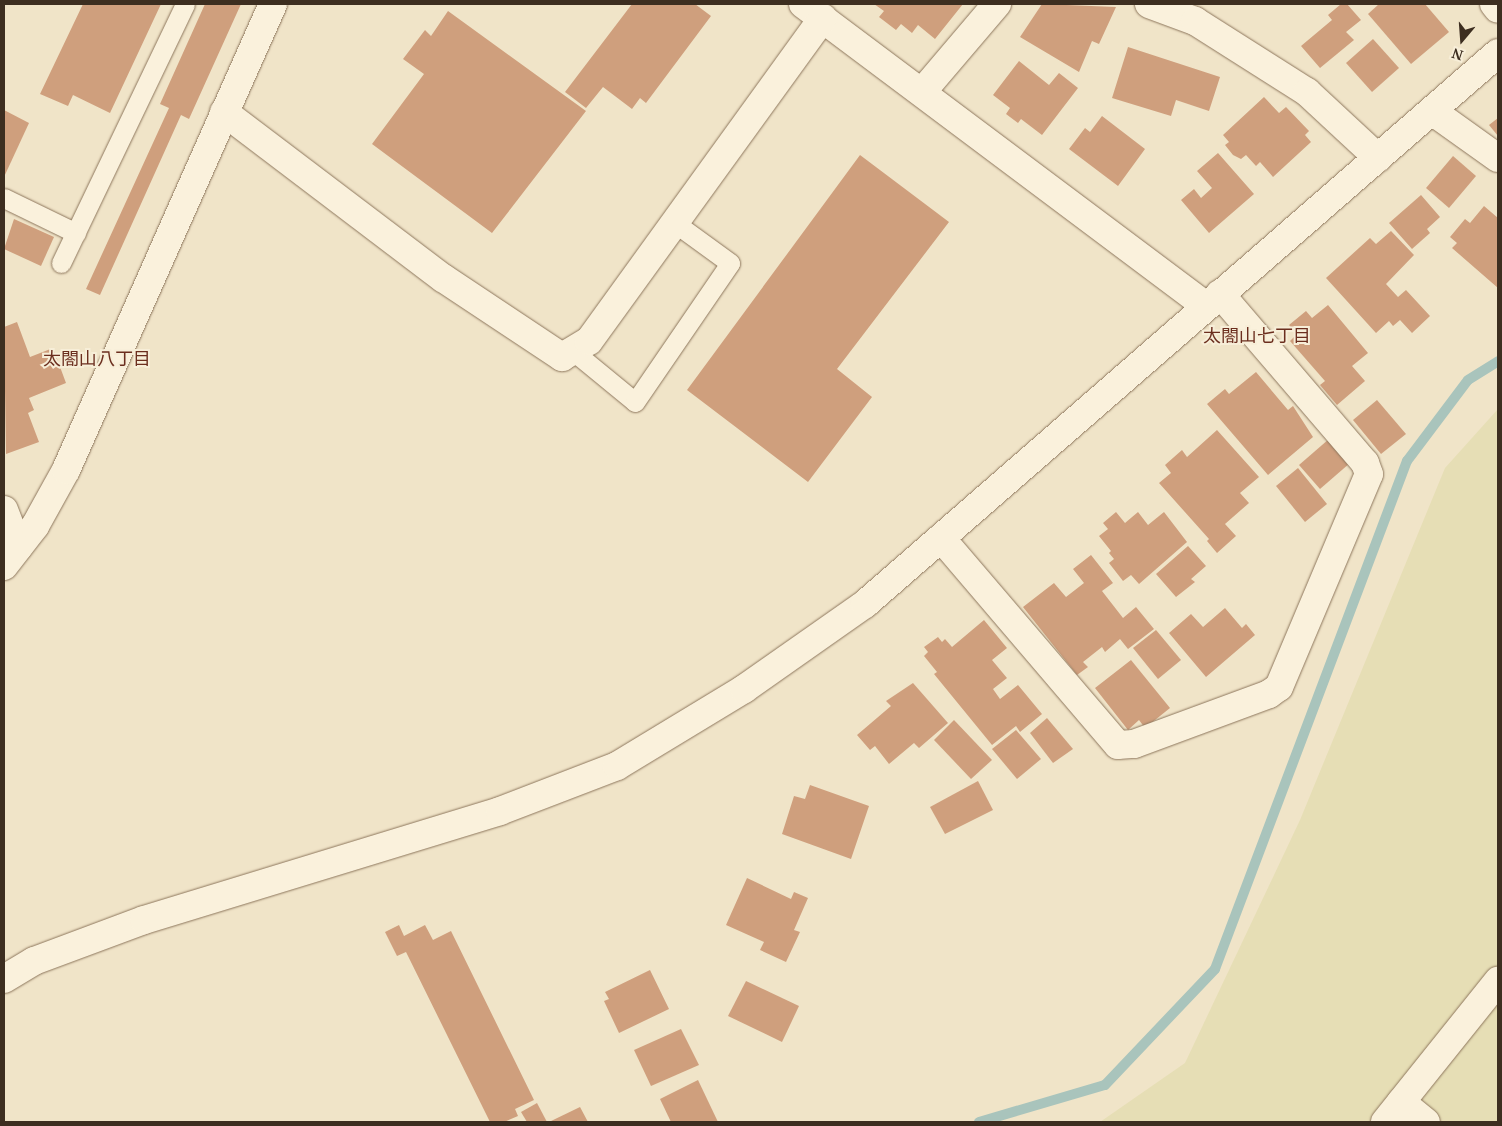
<!DOCTYPE html>
<html>
<head>
<meta charset="utf-8">
<style>
	body { margin:0 }
	#map { position:relative; width:1502px; height:1126px; overflow:hidden; background:#f0e4c8; font-family:"PT Serif","Noto Sans JP",serif }
	div>[style] { position:absolute }
	.farmland>* { inset:0; background:#e6deb5 }
	.stream>* { height:10px; margin:-5px; padding:0 5px; transform-origin:5px; border-radius:5px; background:#a9c4bc }
	.building>* { inset:0; background:#cf9f7d }
	.roads { filter:drop-shadow(0 0 1px #8d765c) drop-shadow(0 0 1px #8d765c) }
	.service>* { height:19px; margin:-9.5px; padding:0 9.5px; transform-origin:9.5px; border-radius:9.5px; background:#faf1dc }
	.minor>* { height:28px; margin:-14px; padding:0 14px; transform-origin:14px; border-radius:14px; background:#faf1dc }
	.tertiary>* { height:28px; margin:-14px; padding:0 14px; transform-origin:14px; border-radius:14px; background:#faf1dc }
	span { translate:-50% -50%; white-space:nowrap; text-align:center; line-height:1.15; -webkit-text-stroke:4px #f7eed8; paint-order:stroke }
	.neighbourhood-label { font-size:18px; color:#6b2e1e }
	.frame { position:absolute; inset:0; border:5px solid #3d2e20; pointer-events:none }
	.north { position:absolute; left:1437px; top:15px; width:50px; height:50px; -webkit-text-stroke:4px #f7eed8; paint-order:stroke; rotate:198deg; font-size:14px; font-weight:700; line-height:20px; text-align:center; color:#3d2e20 }
	.north::after { content:''; display:block; margin:auto; width:18px; height:22px; background:#3d2e20; clip-path:polygon(50% 0,100% 100%,50% 72%,0 100%) }
</style>
</head>
<body>
<div id="map">
	<div class="farmland">
		<i style="clip-path:polygon(1498px 409px,1498px 1122px,1100px 1122px,1185px 1063px,1300px 820px,1445px 468px)"></i>
	</div>
	<div class="stream">
		<i style="left:979px;top:1122px;width:131px;rotate:-16.4deg"></i>
		<i style="left:1105px;top:1085px;width:160px;rotate:-46.5deg"></i>
		<i style="left:1215px;top:969px;width:543px;rotate:-69.3deg"></i>
		<i style="left:1407px;top:461px;width:101px;rotate:-53deg"></i>
		<i style="left:1468px;top:380px;width:36px;rotate:-32deg"></i>
	</div>
	<div class="building">
		<i style="clip-path:polygon(83px 4px,161px 4px,110px 113px,73px 95px,68px 106px,40px 94px)"></i>
		<i style="clip-path:polygon(205px 4px,241px 4px,189px 119px,181px 115px,100px 295px,86px 289px,169px 108px,160px 104px)"></i>
		<i style="clip-path:polygon(632px 4px,695px 4px,711px 16px,646px 103px,640px 98px,632px 109px,603px 87px,586px 108px,565px 92px)"></i>
		<i style="clip-path:polygon(874px 4px,963px 4px,935px 39px,918px 25px,912px 33px,901px 24px,896px 30px,879px 17px,884px 11px)"></i>
		<i style="clip-path:polygon(1042px 4px,1116px 7px,1099px 44px,1092px 41px,1079px 72px,1020px 37px)"></i>
		<i style="clip-path:polygon(1341px 4px,1347px 4px,1361px 20px,1346px 32px,1354px 40px,1320px 68px,1301px 46px,1332px 20px,1328px 15px)"></i>
		<i style="clip-path:polygon(1379px 4px,1425px 4px,1449px 32px,1411px 64px,1368px 14px)"></i>
		<i style="clip-path:polygon(448px 11px,586px 111px,492px 233px,372px 144px,424px 74px,403px 59px,425px 30px,431px 36px)"></i>
		<i style="clip-path:polygon(1373px 39px,1399px 68px,1372px 92px,1346px 63px)"></i>
		<i style="clip-path:polygon(1128px 47px,1220px 77px,1209px 111px,1176px 100px,1171px 116px,1112px 98px)"></i>
		<i style="clip-path:polygon(1019px 61px,1049px 85px,1059px 73px,1078px 88px,1042px 135px,1021px 119px,1018px 123px,1006px 114px,1010px 108px,993px 95px)"></i>
		<i style="clip-path:polygon(1264px 97px,1279px 113px,1286px 107px,1309px 131px,1305px 135px,1311px 142px,1273px 177px,1260px 162px,1256px 166px,1246px 155px,1241px 159px,1233px 155px,1225px 145px,1229px 142px,1223px 135px)"></i>
		<i style="clip-path:polygon(4px 110px,29px 123px,4px 177px)"></i>
		<i style="clip-path:polygon(1102px 116px,1145px 149px,1118px 186px,1069px 149px,1085px 128px,1090px 132px)"></i>
		<i style="clip-path:polygon(1498px 118px,1498px 136px,1489px 125px)"></i>
		<i style="clip-path:polygon(1218px 153px,1254px 194px,1209px 233px,1181px 200px,1194px 189px,1201px 198px,1212px 188px,1197px 171px)"></i>
		<i style="clip-path:polygon(860px 155px,949px 222px,837px 369px,872px 397px,808px 482px,687px 390px)"></i>
		<i style="clip-path:polygon(1453px 156px,1476px 176px,1449px 208px,1426px 188px)"></i>
		<i style="clip-path:polygon(1421px 195px,1440px 217px,1427px 229px,1430px 233px,1412px 249px,1389px 223px)"></i>
		<i style="clip-path:polygon(1484px 206px,1498px 218px,1498px 288px,1452px 248px,1457px 243px,1450px 237px,1465px 219px,1470px 223px)"></i>
		<i style="clip-path:polygon(14px 219px,54px 237px,41px 266px,4px 249px)"></i>
		<i style="clip-path:polygon(1391px 231px,1414px 255px,1386px 284px,1398px 297px,1406px 290px,1430px 316px,1412px 333px,1400px 320px,1393px 326px,1389px 321px,1376px 333px,1326px 278px,1370px 238px,1376px 244px)"></i>
		<i style="clip-path:polygon(1328px 305px,1368px 353px,1352px 366px,1365px 381px,1337px 405px,1320px 385px,1325px 381px,1290px 341px,1297px 334px,1289px 325px,1306px 311px,1312px 318px)"></i>
		<i style="clip-path:polygon(17px 322px,30px 357px,53px 348px,66px 383px,29px 398px,34px 410px,28px 413px,39px 442px,6px 454px,4px 327px)"></i>
		<i style="clip-path:polygon(1256px 372px,1288px 410px,1293px 406px,1313px 437px,1268px 475px,1207px 404px,1225px 389px,1229px 394px)"></i>
		<i style="clip-path:polygon(1377px 400px,1406px 434px,1381px 454px,1353px 420px)"></i>
		<i style="clip-path:polygon(1217px 430px,1259px 477px,1240px 493px,1249px 503px,1225px 524px,1236px 536px,1217px 553px,1207px 541px,1209px 539px,1159px 483px,1171px 473px,1165px 465px,1182px 450px,1187px 457px)"></i>
		<i style="clip-path:polygon(1329px 439px,1350px 463px,1320px 489px,1299px 465px)"></i>
		<i style="clip-path:polygon(1298px 468px,1327px 504px,1305px 522px,1276px 486px)"></i>
		<i style="clip-path:polygon(1116px 512px,1125px 523px,1138px 512px,1148px 525px,1164px 512px,1187px 542px,1139px 584px,1131px 575px,1123px 581px,1109px 563px,1114px 559px,1109px 553px,1111px 551px,1099px 536px,1108px 529px,1103px 523px)"></i>
		<i style="clip-path:polygon(1188px 546px,1206px 566px,1191px 579px,1195px 582px,1176px 597px,1156px 574px)"></i>
		<i style="clip-path:polygon(1091px 555px,1113px 583px,1102px 591px,1123px 618px,1136px 607px,1154px 629px,1128px 649px,1120px 639px,1105px 652px,1102px 647px,1083px 662px,1088px 667px,1077px 675px,1023px 607px,1054px 583px,1066px 597px,1084px 583px,1073px 569px)"></i>
		<i style="clip-path:polygon(1225px 608px,1242px 628px,1246px 624px,1255px 635px,1206px 677px,1169px 633px,1191px 614px,1203px 627px)"></i>
		<i style="clip-path:polygon(984px 620px,1007px 648px,992px 660px,1007px 678px,993px 689px,1000px 699px,1018px 685px,1042px 714px,1020px 732px,1016px 726px,992px 745px,934px 674px,937px 672px,924px 656px,928px 652px,924px 647px,938px 637px,942px 642px,945px 639px,952px 647px)"></i>
		<i style="clip-path:polygon(1156px 630px,1181px 660px,1158px 679px,1133px 648px)"></i>
		<i style="clip-path:polygon(1131px 660px,1170px 708px,1145px 728px,1139px 720px,1128px 730px,1095px 688px)"></i>
		<i style="clip-path:polygon(913px 683px,948px 723px,919px 748px,914px 743px,889px 764px,875px 746px,870px 750px,857px 735px,891px 706px,886px 701px)"></i>
		<i style="clip-path:polygon(1047px 718px,1073px 749px,1053px 763px,1030px 733px)"></i>
		<i style="clip-path:polygon(954px 720px,992px 760px,971px 779px,934px 740px)"></i>
		<i style="clip-path:polygon(1016px 730px,1041px 759px,1017px 779px,992px 749px)"></i>
		<i style="clip-path:polygon(978px 781px,993px 810px,945px 834px,930px 807px)"></i>
		<i style="clip-path:polygon(810px 785px,869px 806px,851px 859px,782px 834px,794px 796px,805px 799px)"></i>
		<i style="clip-path:polygon(747px 878px,791px 899px,794px 892px,808px 898px,794px 930px,800px 932px,786px 962px,760px 950px,764px 942px,726px 925px)"></i>
		<i style="clip-path:polygon(399px 925px,404px 936px,425px 925px,433px 940px,451px 931px,534px 1100px,515px 1109px,518px 1116px,504px 1122px,490px 1122px,406px 952px,397px 956px,385px 932px)"></i>
		<i style="clip-path:polygon(650px 970px,669px 1009px,619px 1033px,604px 1001px,609px 999px,605px 992px)"></i>
		<i style="clip-path:polygon(746px 981px,799px 1006px,782px 1042px,728px 1016px)"></i>
		<i style="clip-path:polygon(681px 1029px,699px 1065px,651px 1086px,634px 1050px)"></i>
		<i style="clip-path:polygon(698px 1080px,718px 1122px,671px 1122px,660px 1099px)"></i>
		<i style="clip-path:polygon(537px 1103px,547px 1122px,527px 1122px,521px 1112px)"></i>
		<i style="clip-path:polygon(580px 1107px,588px 1122px,549px 1122px)"></i>
	</div>
	<div class="roads">
		<div class="service">
			<i style="left:4px;top:198px;width:80px;rotate:25.9deg"></i>
			<i style="left:61px;top:263px;width:287px;rotate:-64.4deg"></i>
			<i style="left:573px;top:351px;width:80px;rotate:39.4deg"></i>
			<i style="left:635px;top:402px;width:168px;rotate:-55.6deg"></i>
			<i style="left:730px;top:263px;width:68px;rotate:-144deg"></i>
		</div>
		<div class="minor">
			<i style="left:803px;top:4px;width:504px;rotate:36.85deg"></i>
			<i style="left:1149px;top:4px;width:49px;rotate:20.3deg"></i>
			<i style="left:1195px;top:21px;width:133px;rotate:32.4deg"></i>
			<i style="left:1307px;top:92px;width:97px;rotate:42.9deg"></i>
			<i style="left:1494px;top:4px;width:6px;rotate:51deg"></i>
			<i style="left:922px;top:92px;width:116px;rotate:-49.6deg"></i>
			<i style="left:1432px;top:111px;width:81px;rotate:35.5deg"></i>
			<i style="left:224px;top:112px;width:275px;rotate:37.2deg"></i>
			<i style="left:443px;top:278px;width:143px;rotate:33.6deg"></i>
			<i style="left:562px;top:357px;width:31px;rotate:-31deg"></i>
			<i style="left:589px;top:341px;width:399px;rotate:-54.1deg"></i>
			<i style="left:4px;top:510px;width:40px;rotate:69deg"></i>
			<i style="left:941px;top:538px;width:272px;rotate:49.5deg"></i>
			<i style="left:1118px;top:745px;width:16px;rotate:-4deg"></i>
			<i style="left:1134px;top:744px;width:144px;rotate:-20.3deg"></i>
			<i style="left:1269px;top:694px;width:12px;rotate:-35deg"></i>
			<i style="left:1279px;top:687px;width:231px;rotate:-67.1deg"></i>
			<i style="left:1369px;top:474px;width:12px;rotate:-110deg"></i>
			<i style="left:1365px;top:463px;width:223px;rotate:-130.6deg"></i>
			<i style="left:4px;top:566px;width:51px;rotate:-52.2deg"></i>
			<i style="left:35px;top:526px;width:64px;rotate:-61deg"></i>
			<i style="left:66px;top:470px;width:510px;rotate:-66.05deg"></i>
			<i style="left:1401px;top:1102px;width:32px;rotate:39deg"></i>
			<i style="left:1385px;top:1122px;width:181px;rotate:-51.3deg"></i>
		</div>
		<div class="tertiary">
			<i style="left:4px;top:979px;width:35px;rotate:-31deg"></i>
			<i style="left:34px;top:961px;width:117px;rotate:-20.4deg"></i>
			<i style="left:144px;top:920px;width:372px;rotate:-17deg"></i>
			<i style="left:500px;top:811px;width:125px;rotate:-21deg"></i>
			<i style="left:617px;top:766px;width:149px;rotate:-31.2deg"></i>
			<i style="left:744px;top:689px;width:148px;rotate:-35.1deg"></i>
			<i style="left:865px;top:604px;width:839px;rotate:-41.04deg"></i>
		</div>
	</div>
	<div class="neighbourhood-label">
		<span style="left:1257px;top:335px">太閤山七丁目</span>
		<span style="left:97px;top:358px">太閤山八丁目</span>
	</div>
	<div class="frame"></div>
	<div class="north">N</div>
</div>
</body>
</html>
